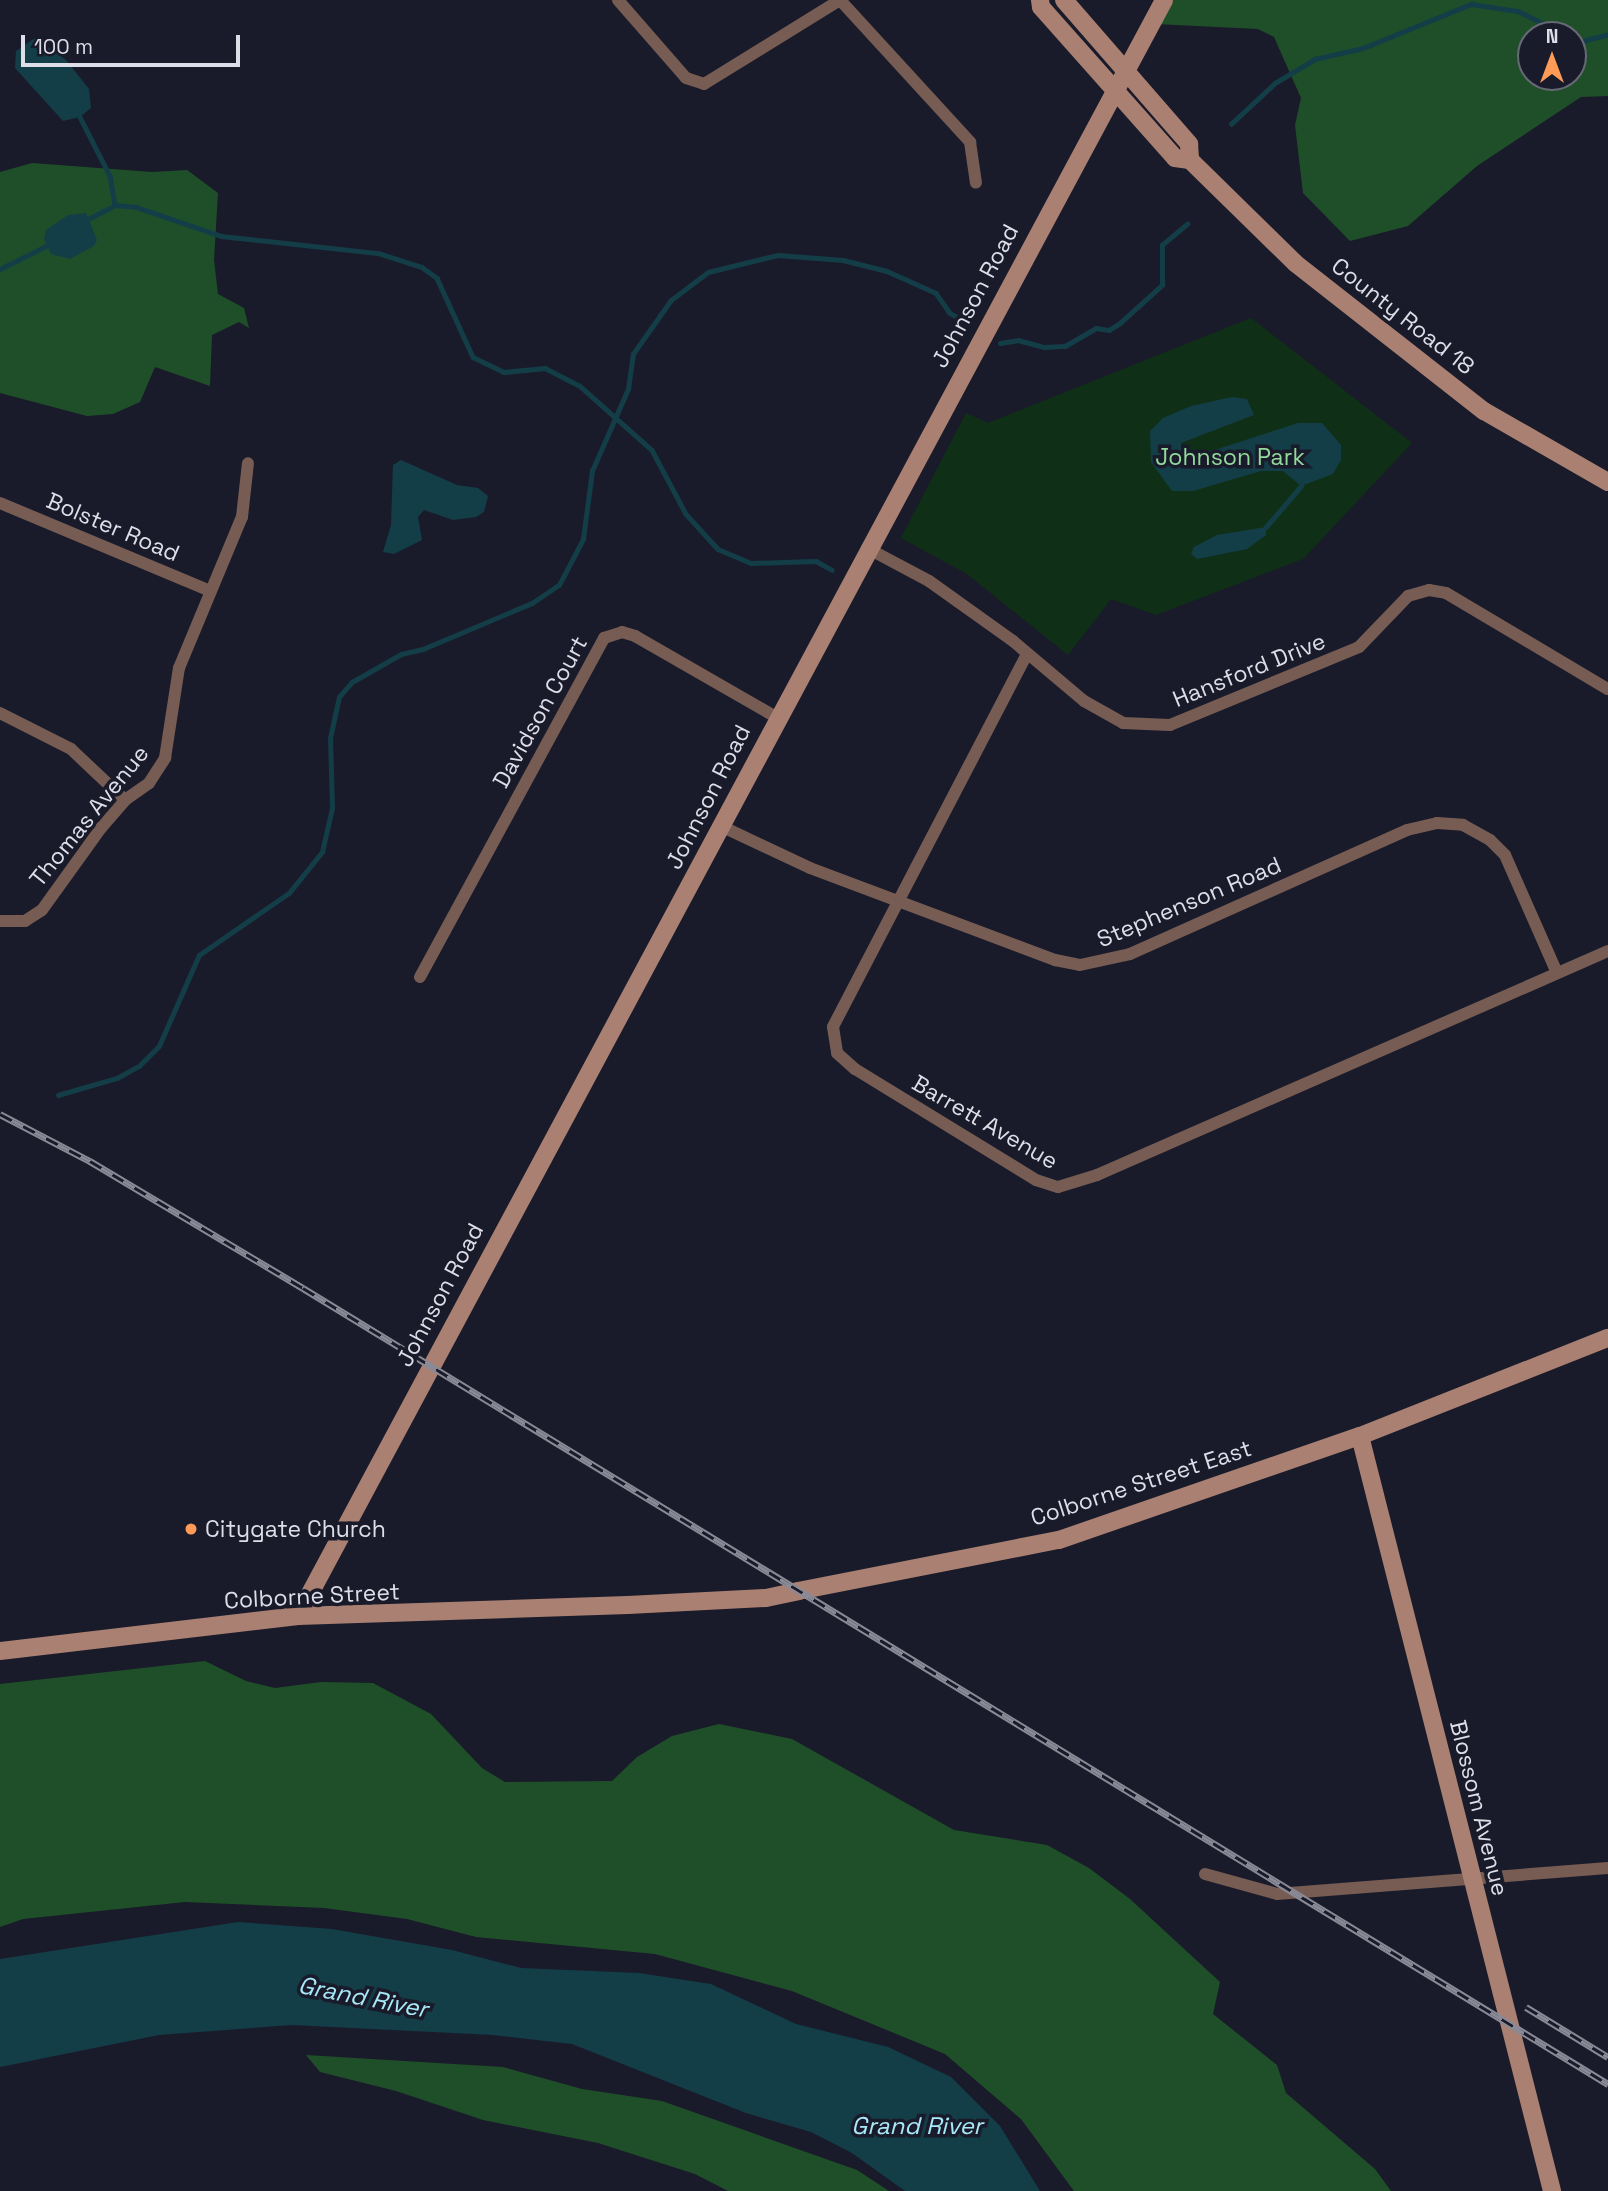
<!DOCTYPE html>
<html>
<head>
<meta charset="utf-8">
<style>
	body { margin:0 }
	#map { position:relative; width:1608px; height:2191px; overflow:hidden; background:#1a1b2a; font-family:"Space Grotesk",sans-serif }
	div>[style] { position:absolute }
	.green>* { inset:0; background:#0f3016 }
	.forest>* { inset:0; background:#1f4f29 }
	.water>* { inset:0; background:#133e48 }
	.stream>* { height:4.5px; margin:-2.25px; padding:0 2.25px; transform-origin:2.25px; border-radius:2.25px; background:#133e48 }
	.street>* { height:12px; margin:-6px; padding:0 6px; transform-origin:6px; border-radius:6px; background:#765c53 }
	.secondary>* { height:18px; margin:-9px; padding:0 9px; transform-origin:9px; border-radius:9px; background:#aa8072 }
	.rail>* { height:7px; margin-top:-3.5px; transform-origin:0; background:repeating-linear-gradient(90deg,#1a1b2a 0 13px,#898a96 0 26px); box-sizing:border-box; border-block:2px solid #898a96 }
	.dots>* { width:19px; height:19px; translate:-50% -50%; box-sizing:border-box; border:4px solid #1a1b2a; border-radius:50% }
	span { translate:-50% -50%; white-space:nowrap; text-align:center; line-height:1.15; -webkit-text-stroke:7px #1a1b2a; paint-order:stroke }
	.street-label { font-size:23px; color:#dddee8 }
	.park-label { font-size:23px; color:#92da9c }
	.poi-label { font-size:23px; color:#dddee8 }
	.left { translate:0 -50%; text-align:left }
	.water-label { font-size:24px; color:#a8e8f8; font-style:italic }
	.north { position:absolute; left:1517px; top:21px; width:70px; height:70px; box-sizing:border-box; background:#1a1b2a; border:2px solid #686976; border-radius:50%; rotate:0deg; font-size:19px; font-weight:700; line-height:28px; text-align:center; color:#dddee8 }
	.north::after { content:''; display:block; margin:auto; width:24px; height:32px; background:#fe9c57; clip-path:polygon(50% 0,100% 100%,50% 72%,0 100%) }
	.scale { position:absolute; left:21px; top:35px; width:219px; height:32px; box-sizing:border-box; border:4px solid #dddee8; border-top:0; padding-left:9px; font-size:21px; line-height:24px; white-space:nowrap; color:#dddee8; -webkit-text-stroke:5px #1a1b2a; paint-order:stroke }
</style>
</head>
<body>
<div id="map">
	<div class="green">
		<i style="clip-path:polygon(1251px 318px,1412px 443px,1303px 559px,1156px 615px,1111px 599px,1068px 655px,967px 574px,901px 538px,966px 413px,988px 423px)"></i>
	</div>
	<div class="forest">
		<i style="clip-path:polygon(evenodd,1168px 0,1608px 0,1608px 96px,1581px 97px,1477px 166px,1408px 226px,1350px 241px,1303px 193px,1295px 125px,1301px 98px,1274px 37px,1258px 29px,1155px 24px,1168px 0,1531px 35px,1573px 35px,1573px 77px,1531px 77px,1531px 35px)"></i>
		<i style="clip-path:polygon(32px 163px,152px 172px,187px 170px,218px 193px,214px 260px,218px 294px,244px 308px,249px 328px,239px 322px,212px 335px,210px 386px,155px 367px,140px 402px,113px 414px,87px 416px,0 393px,0 172px)"></i>
		<i style="clip-path:polygon(205px 1661px,246px 1681px,275px 1688px,321px 1682px,373px 1683px,431px 1714px,482px 1768px,505px 1782px,612px 1781px,637px 1757px,672px 1736px,719px 1724px,792px 1739px,954px 1830px,1047px 1845px,1089px 1868px,1130px 1899px,1220px 1982px,1213px 2014px,1277px 2065px,1286px 2093px,1375px 2169px,1391px 2191px,1074px 2191px,1021px 2119px,945px 2054px,792px 1991px,655px 1954px,476px 1937px,407px 1919px,324px 1908px,185px 1902px,23px 1919px,0 1927px,0 1684px)"></i>
		<i style="clip-path:polygon(306px 2055px,503px 2067px,582px 2089px,662px 2101px,857px 2170px,889px 2191px,728px 2191px,695px 2174px,598px 2143px,483px 2120px,396px 2091px,320px 2072px)"></i>
	</div>
	<div class="water">
		<i style="clip-path:polygon(35px 38px,66px 60px,89px 89px,91px 108px,80px 117px,63px 121px,15px 68px,16px 51px)"></i>
		<i style="clip-path:polygon(86px 213px,97px 240px,94px 246px,70px 259px,51px 254px,44px 239px,46px 230px,68px 215px)"></i>
		<i style="clip-path:polygon(1232px 397px,1247px 399px,1254px 415px,1181px 443px,1182px 453px,1193px 457px,1298px 423px,1322px 423px,1341px 445px,1341px 460px,1333px 474px,1301px 486px,1283px 471px,1261px 471px,1193px 491px,1172px 491px,1151px 462px,1150px 431px,1163px 418px,1191px 406px)"></i>
		<i style="clip-path:polygon(401px 460px,457px 485px,478px 488px,488px 496px,484px 512px,476px 517px,453px 520px,424px 510px,418px 517px,422px 540px,394px 554px,383px 552px,391px 525px,393px 465px)"></i>
		<i style="clip-path:polygon(1266px 527px,1266px 535px,1247px 549px,1197px 559px,1191px 554px,1194px 547px,1217px 535px)"></i>
		<i style="clip-path:polygon(238px 1922px,332px 1929px,452px 1950px,521px 1968px,639px 1973px,711px 1984px,796px 2024px,888px 2047px,951px 2077px,1000px 2126px,1040px 2191px,905px 2191px,852px 2153px,811px 2132px,746px 2113px,572px 2044px,493px 2035px,292px 2025px,159px 2035px,0 2067px,0 1959px)"></i>
	</div>
	<div class="stream">
		<i style="left:1573px;top:38px;width:7px;rotate:34deg"></i>
		<i style="left:1579px;top:42px;width:30px;rotate:-15deg"></i>
		<i style="left:80px;top:117px;width:66px;rotate:63deg"></i>
		<i style="left:110px;top:176px;width:29px;rotate:80deg"></i>
		<i style="left:1231px;top:124px;width:60px;rotate:-43deg"></i>
		<i style="left:1275px;top:83px;width:47px;rotate:-31deg"></i>
		<i style="left:1315px;top:59px;width:49px;rotate:-12.9deg"></i>
		<i style="left:1363px;top:48px;width:117px;rotate:-22.2deg"></i>
		<i style="left:1471px;top:4px;width:48px;rotate:8.5deg"></i>
		<i style="left:1518px;top:11px;width:54px;rotate:26.6deg"></i>
		<i style="left:90px;top:218px;width:28px;rotate:-27deg"></i>
		<i style="left:115px;top:205px;width:21px;rotate:5deg"></i>
		<i style="left:136px;top:207px;width:90px;rotate:18.8deg"></i>
		<i style="left:221px;top:236px;width:158px;rotate:6.2deg"></i>
		<i style="left:378px;top:253px;width:46px;rotate:17.7deg"></i>
		<i style="left:422px;top:267px;width:19px;rotate:36deg"></i>
		<i style="left:437px;top:278px;width:87px;rotate:65.5deg"></i>
		<i style="left:473px;top:357px;width:34px;rotate:26deg"></i>
		<i style="left:504px;top:372px;width:41px;rotate:-5.6deg"></i>
		<i style="left:545px;top:368px;width:39px;rotate:27deg"></i>
		<i style="left:580px;top:386px;width:96px;rotate:41.6deg"></i>
		<i style="left:652px;top:450px;width:72px;rotate:62deg"></i>
		<i style="left:686px;top:514px;width:47px;rotate:47.6deg"></i>
		<i style="left:718px;top:549px;width:36px;rotate:23deg"></i>
		<i style="left:751px;top:563px;width:65px;rotate:-1.8deg"></i>
		<i style="left:816px;top:561px;width:18px;rotate:29deg"></i>
		<i style="left:0;top:269px;width:51px;rotate:-26.6deg"></i>
		<i style="left:1000px;top:343px;width:18px;rotate:-9deg"></i>
		<i style="left:1018px;top:340px;width:27px;rotate:15deg"></i>
		<i style="left:1044px;top:347px;width:21px;rotate:-3deg"></i>
		<i style="left:1065px;top:346px;width:36px;rotate:-30deg"></i>
		<i style="left:1096px;top:328px;width:13px;rotate:9deg"></i>
		<i style="left:1109px;top:330px;width:13px;rotate:-32deg"></i>
		<i style="left:1120px;top:323px;width:57px;rotate:-42.1deg"></i>
		<i style="left:1162px;top:285px;width:40px;rotate:-90deg"></i>
		<i style="left:1162px;top:245px;width:33px;rotate:-40deg"></i>
		<i style="left:1266px;top:527px;width:54px;rotate:-49.5deg"></i>
		<i style="left:58px;top:1095px;width:61px;rotate:-16.1deg"></i>
		<i style="left:117px;top:1078px;width:25px;rotate:-29deg"></i>
		<i style="left:139px;top:1066px;width:28px;rotate:-45deg"></i>
		<i style="left:159px;top:1046px;width:99px;rotate:-66.3deg"></i>
		<i style="left:199px;top:955px;width:109px;rotate:-34.6deg"></i>
		<i style="left:289px;top:893px;width:53px;rotate:-51.2deg"></i>
		<i style="left:322px;top:852px;width:45px;rotate:-77.2deg"></i>
		<i style="left:332px;top:808px;width:70px;rotate:-91.6deg"></i>
		<i style="left:330px;top:738px;width:42px;rotate:-77.6deg"></i>
		<i style="left:339px;top:697px;width:20px;rotate:-49deg"></i>
		<i style="left:352px;top:682px;width:56px;rotate:-29.7deg"></i>
		<i style="left:401px;top:654px;width:23px;rotate:-13deg"></i>
		<i style="left:423px;top:649px;width:118px;rotate:-22.9deg"></i>
		<i style="left:532px;top:603px;width:32px;rotate:-34deg"></i>
		<i style="left:559px;top:585px;width:52px;rotate:-62.4deg"></i>
		<i style="left:583px;top:539px;width:69px;rotate:-82.5deg"></i>
		<i style="left:592px;top:471px;width:90px;rotate:-66.3deg"></i>
		<i style="left:628px;top:389px;width:35px;rotate:-82deg"></i>
		<i style="left:633px;top:354px;width:66px;rotate:-54.9deg"></i>
		<i style="left:671px;top:300px;width:46px;rotate:-37.1deg"></i>
		<i style="left:708px;top:272px;width:72px;rotate:-13.7deg"></i>
		<i style="left:778px;top:255px;width:65px;rotate:4.4deg"></i>
		<i style="left:843px;top:260px;width:45px;rotate:14deg"></i>
		<i style="left:887px;top:271px;width:54px;rotate:24.2deg"></i>
		<i style="left:936px;top:293px;width:24px;rotate:55deg"></i>
		<i style="left:950px;top:313px;width:17px;rotate:31deg"></i>
	</div>
	<div class="street">
		<i style="left:618px;top:0;width:103px;rotate:48.9deg"></i>
		<i style="left:686px;top:78px;width:19px;rotate:18deg"></i>
		<i style="left:704px;top:84px;width:160px;rotate:-31.7deg"></i>
		<i style="left:840px;top:0;width:193px;rotate:47.5deg"></i>
		<i style="left:970px;top:142px;width:41px;rotate:81.7deg"></i>
		<i style="left:0;top:503px;width:228px;rotate:22.7deg"></i>
		<i style="left:867px;top:548px;width:70px;rotate:28deg"></i>
		<i style="left:929px;top:581px;width:103px;rotate:35.5deg"></i>
		<i style="left:1013px;top:641px;width:93px;rotate:40.2deg"></i>
		<i style="left:1084px;top:701px;width:45px;rotate:29.4deg"></i>
		<i style="left:1123px;top:723px;width:47px;rotate:2.4deg"></i>
		<i style="left:1170px;top:725px;width:204px;rotate:-22.4deg"></i>
		<i style="left:1359px;top:647px;width:71px;rotate:-46.1deg"></i>
		<i style="left:1408px;top:596px;width:22px;rotate:-16deg"></i>
		<i style="left:1429px;top:590px;width:17px;rotate:10deg"></i>
		<i style="left:1446px;top:593px;width:188px;rotate:30.7deg"></i>
		<i style="left:1027px;top:654px;width:420px;rotate:117.5deg"></i>
		<i style="left:833px;top:1027px;width:26px;rotate:81deg"></i>
		<i style="left:837px;top:1053px;width:24px;rotate:42deg"></i>
		<i style="left:855px;top:1069px;width:212px;rotate:31.5deg"></i>
		<i style="left:1036px;top:1180px;width:23px;rotate:18deg"></i>
		<i style="left:1058px;top:1187px;width:41px;rotate:-17.1deg"></i>
		<i style="left:1097px;top:1175px;width:558px;rotate:-23.67deg"></i>
		<i style="left:0;top:713px;width:80px;rotate:26.9deg"></i>
		<i style="left:71px;top:749px;width:74px;rotate:43.4deg"></i>
		<i style="left:723px;top:827px;width:96px;rotate:25.2deg"></i>
		<i style="left:810px;top:868px;width:262px;rotate:20.6deg"></i>
		<i style="left:1055px;top:960px;width:25px;rotate:11deg"></i>
		<i style="left:1080px;top:965px;width:51px;rotate:-12.4deg"></i>
		<i style="left:1130px;top:954px;width:303px;rotate:-24.1deg"></i>
		<i style="left:1407px;top:830px;width:31px;rotate:-13deg"></i>
		<i style="left:1437px;top:823px;width:26px;rotate:4deg"></i>
		<i style="left:1463px;top:825px;width:31px;rotate:29deg"></i>
		<i style="left:1490px;top:840px;width:21px;rotate:45deg"></i>
		<i style="left:1505px;top:855px;width:129px;rotate:66.2deg"></i>
		<i style="left:0;top:921px;width:25px"></i>
		<i style="left:25px;top:921px;width:20px;rotate:-33deg"></i>
		<i style="left:42px;top:910px;width:101px;rotate:-54.3deg"></i>
		<i style="left:101px;top:828px;width:37px;rotate:-49deg"></i>
		<i style="left:125px;top:800px;width:29px;rotate:-35deg"></i>
		<i style="left:149px;top:783px;width:30px;rotate:-57deg"></i>
		<i style="left:165px;top:758px;width:91px;rotate:-81.2deg"></i>
		<i style="left:179px;top:668px;width:164px;rotate:-67.4deg"></i>
		<i style="left:242px;top:517px;width:54px;rotate:-83.7deg"></i>
		<i style="left:420px;top:977px;width:386px;rotate:-61.5deg"></i>
		<i style="left:604px;top:638px;width:19px;rotate:-18deg"></i>
		<i style="left:622px;top:632px;width:14px;rotate:17deg"></i>
		<i style="left:635px;top:636px;width:163px;rotate:29.9deg"></i>
		<i style="left:1205px;top:1874px;width:75px;rotate:15.5deg"></i>
		<i style="left:1277px;top:1894px;width:332px;rotate:-4.5deg"></i>
	</div>
	<div class="secondary">
		<i style="left:1040px;top:0;width:7px;rotate:82deg"></i>
		<i style="left:1041px;top:7px;width:202px;rotate:48.4deg"></i>
		<i style="left:1175px;top:158px;width:15px;rotate:8deg"></i>
		<i style="left:1190px;top:160px;width:147px;rotate:44.4deg"></i>
		<i style="left:1295px;top:263px;width:240px;rotate:38.1deg"></i>
		<i style="left:1484px;top:411px;width:143px;rotate:29.8deg"></i>
		<i style="left:1064px;top:0;width:191px;rotate:49deg"></i>
		<i style="left:1189px;top:144px;width:16px;rotate:86deg"></i>
		<i style="left:1360px;top:1436px;width:779px;rotate:75.73deg"></i>
		<i style="left:298px;top:1616px;width:1833px;rotate:-61.81deg"></i>
		<i style="left:0;top:1651px;width:300px;rotate:-6.7deg"></i>
		<i style="left:298px;top:1616px;width:330px;rotate:-1.9deg"></i>
		<i style="left:628px;top:1605px;width:138px;rotate:-2.9deg"></i>
		<i style="left:766px;top:1598px;width:33px;rotate:-12deg"></i>
		<i style="left:798px;top:1591px;width:266px;rotate:-11.1deg"></i>
		<i style="left:1059px;top:1540px;width:318px;rotate:-19.1deg"></i>
		<i style="left:1360px;top:1436px;width:267px;rotate:-21.6deg"></i>
	</div>
	<div class="rail">
		<i style="left:0;top:1114px;width:102px;rotate:27.6deg"></i>
		<i style="left:90px;top:1161px;width:248px;rotate:30.8deg"></i>
		<i style="left:303px;top:1288px;width:1529px;rotate:31.38deg"></i>
		<i style="left:1526px;top:2007px;width:96px;rotate:31.4deg"></i>
	</div>
	<div class="dots">
		<i style="left:191px;top:1529px;background:#fe9c57"></i>
	</div>
	<div class="street-label">
		<span style="left:975px;top:296px;rotate:-62deg">Johnson Road</span>
		<span style="left:1403px;top:316px;rotate:38deg">County Road 18</span>
		<span style="left:113px;top:527px;rotate:23deg">Bolster Road</span>
		<span style="left:1249px;top:670px;rotate:-22deg">Hansford Drive</span>
		<span style="left:540px;top:712px;rotate:-61deg">Davidson Court</span>
		<span style="left:708px;top:797px;rotate:-63deg">Johnson Road</span>
		<span style="left:89px;top:816px;rotate:-51deg">Thomas Avenue</span>
		<span style="left:1189px;top:902px;rotate:-23deg">Stephenson Road</span>
		<span style="left:985px;top:1122px;rotate:30deg">Barrett Avenue</span>
		<span style="left:440px;top:1295px;rotate:-62deg">Johnson Road</span>
		<span style="left:1141px;top:1483px;rotate:-18deg">Colborne Street East</span>
		<span style="left:312px;top:1596px;rotate:-3deg">Colborne Street</span>
		<span style="left:1479px;top:1808px;rotate:76deg">Blossom Avenue</span>
	</div>
	<div class="park-label">
		<span style="left:1230px;top:457px">Johnson Park</span>
	</div>
	<div class="poi-label">
		<span class="left" style="left:205px;top:1529px">Citygate Church</span>
	</div>
	<div class="water-label">
		<span style="left:363px;top:1997px;rotate:11deg">Grand River</span>
		<span style="left:917px;top:2126px">Grand River</span>
	</div>
	<div class="north">N</div>
	<div class="scale">100 m</div>
</div>
</body>
</html>
